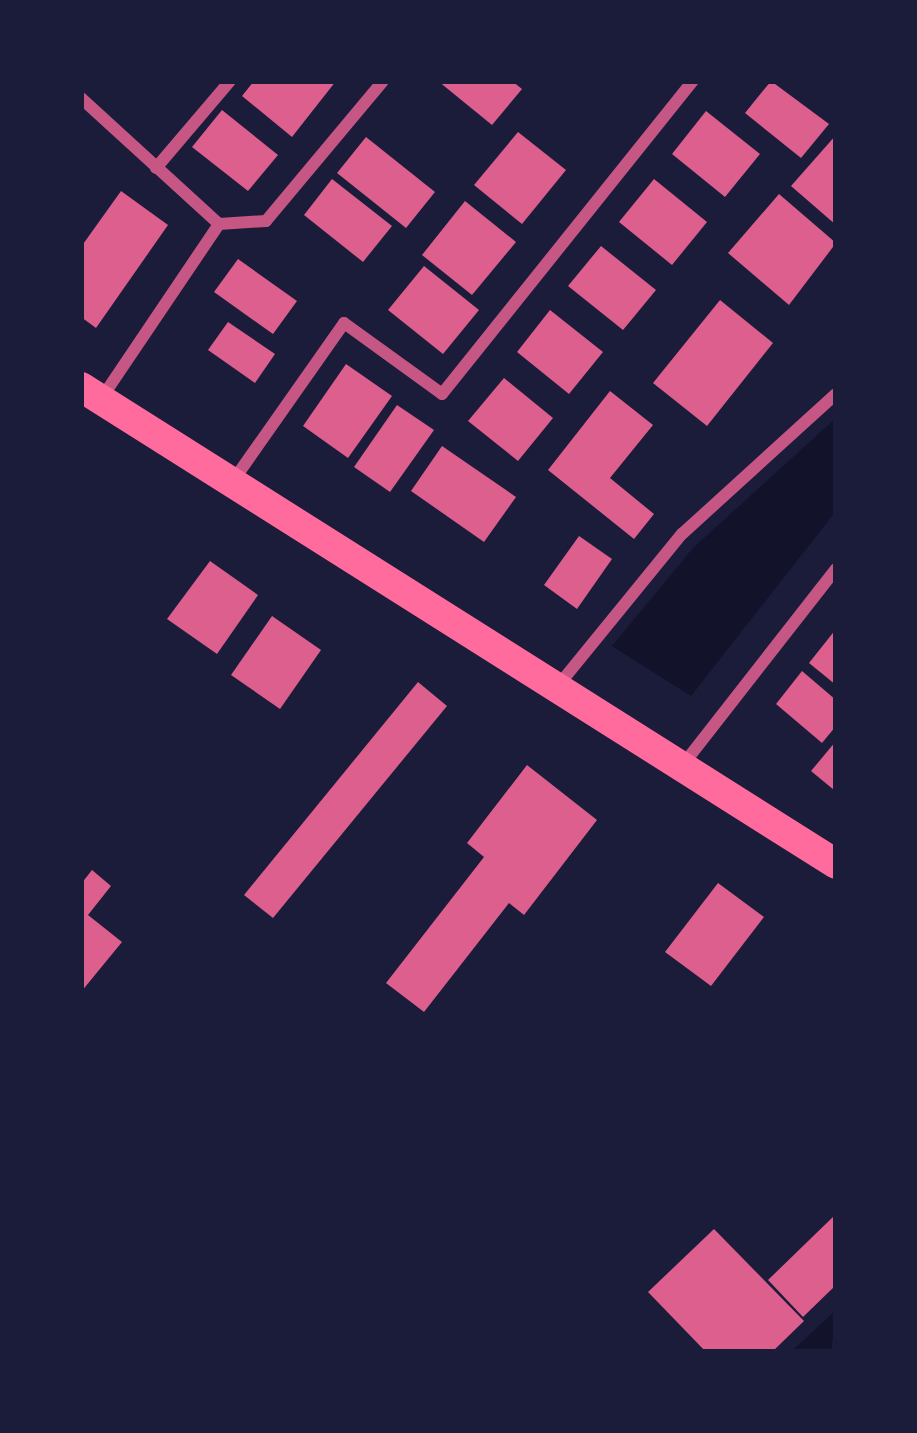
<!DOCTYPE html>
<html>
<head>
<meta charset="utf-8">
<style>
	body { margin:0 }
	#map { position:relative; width:917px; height:1433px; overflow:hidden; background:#1b1b3a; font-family:"Exo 2",sans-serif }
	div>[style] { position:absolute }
	.water>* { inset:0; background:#12122b }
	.building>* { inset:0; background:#dd5f8e }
	.minor>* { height:12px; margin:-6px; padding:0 6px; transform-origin:6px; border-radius:6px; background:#c65784 }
	.primary>* { height:30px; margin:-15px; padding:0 15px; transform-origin:15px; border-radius:15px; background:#ff6b9d }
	span { translate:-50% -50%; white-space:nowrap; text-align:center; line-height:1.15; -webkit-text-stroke:12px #1b1b3a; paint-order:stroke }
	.frame { position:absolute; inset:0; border:84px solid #1b1b3a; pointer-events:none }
</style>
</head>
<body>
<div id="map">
	<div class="water">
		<i style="clip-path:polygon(836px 418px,836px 511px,691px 696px,612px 646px,693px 548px)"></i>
		<i style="clip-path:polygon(836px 1310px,831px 1352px,791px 1352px)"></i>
	</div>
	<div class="building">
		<i style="clip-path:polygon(254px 81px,336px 81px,292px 137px,242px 96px)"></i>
		<i style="clip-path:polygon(438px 81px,512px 81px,522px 89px,492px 125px)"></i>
		<i style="clip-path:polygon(771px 81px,829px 124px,801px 158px,745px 113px)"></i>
		<i style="clip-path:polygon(222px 110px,278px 155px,248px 191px,192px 147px)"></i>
		<i style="clip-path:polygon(706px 111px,760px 154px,725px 197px,672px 154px)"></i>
		<i style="clip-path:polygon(518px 132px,566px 170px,522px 224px,474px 185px)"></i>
		<i style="clip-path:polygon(836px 135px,836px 225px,791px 186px)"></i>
		<i style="clip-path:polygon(366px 137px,435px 192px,406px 228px,337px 173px)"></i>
		<i style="clip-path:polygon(332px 179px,392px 226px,363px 262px,304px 215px)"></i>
		<i style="clip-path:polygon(654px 179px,707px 222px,672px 265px,619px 222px)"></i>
		<i style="clip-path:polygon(121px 191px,168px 225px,96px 328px,81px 317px,81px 247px)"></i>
		<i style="clip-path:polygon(779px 194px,836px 243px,789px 305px,728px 253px)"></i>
		<i style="clip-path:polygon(465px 201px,516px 242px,472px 295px,422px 255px)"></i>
		<i style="clip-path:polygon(601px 246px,656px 290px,623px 330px,568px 286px)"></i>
		<i style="clip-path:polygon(238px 259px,297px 301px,273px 334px,214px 292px)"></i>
		<i style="clip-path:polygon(424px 266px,479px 310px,443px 354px,388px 310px)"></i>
		<i style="clip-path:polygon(720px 300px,773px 343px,707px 426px,653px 383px)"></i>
		<i style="clip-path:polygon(550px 310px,603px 352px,569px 394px,517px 352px)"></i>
		<i style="clip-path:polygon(228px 322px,275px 354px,255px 383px,208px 350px)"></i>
		<i style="clip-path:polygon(346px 364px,392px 396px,348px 458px,303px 426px)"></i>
		<i style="clip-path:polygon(504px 378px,553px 418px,518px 461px,468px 421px)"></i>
		<i style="clip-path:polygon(610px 391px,653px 425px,610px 478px,654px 514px,634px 539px,548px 470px)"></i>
		<i style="clip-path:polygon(397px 405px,434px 430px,390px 492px,354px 467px)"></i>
		<i style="clip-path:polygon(442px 446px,516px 497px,484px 542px,411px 491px)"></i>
		<i style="clip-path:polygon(579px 536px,612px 559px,577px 609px,544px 585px)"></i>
		<i style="clip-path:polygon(210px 561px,258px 595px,217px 654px,167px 619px)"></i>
		<i style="clip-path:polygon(272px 616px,321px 650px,280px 709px,231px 675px)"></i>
		<i style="clip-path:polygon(836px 629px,836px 685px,809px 663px)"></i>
		<i style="clip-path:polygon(802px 671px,836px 700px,836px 726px,822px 743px,776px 704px)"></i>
		<i style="clip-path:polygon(418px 682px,447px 706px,273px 918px,244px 895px)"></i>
		<i style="clip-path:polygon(836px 741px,836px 788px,834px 790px,811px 771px)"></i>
		<i style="clip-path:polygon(527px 765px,597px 820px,524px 915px,509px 903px,424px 1012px,386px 983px,484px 857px,467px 843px)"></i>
		<i style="clip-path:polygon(92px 870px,111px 886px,88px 915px,122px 942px,81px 992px,81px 884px)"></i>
		<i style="clip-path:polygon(718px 883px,764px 917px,711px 986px,665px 952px)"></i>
		<i style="clip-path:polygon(836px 1214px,836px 1285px,803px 1317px,768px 1280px)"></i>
		<i style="clip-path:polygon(714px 1229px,804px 1321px,772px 1352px,706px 1352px,648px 1292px)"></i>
	</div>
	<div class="minor">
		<i style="left:81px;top:98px;width:187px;rotate:42.4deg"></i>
		<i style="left:156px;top:168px;width:114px;rotate:-49.6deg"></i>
		<i style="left:101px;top:399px;width:211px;rotate:-56deg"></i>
		<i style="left:219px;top:224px;width:47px;rotate:-3.7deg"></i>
		<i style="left:266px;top:221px;width:182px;rotate:-50.1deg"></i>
		<i style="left:233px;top:481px;width:193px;rotate:-54.9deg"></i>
		<i style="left:344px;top:323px;width:121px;rotate:35.9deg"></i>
		<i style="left:442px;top:394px;width:401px;rotate:-51.3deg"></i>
		<i style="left:557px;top:687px;width:198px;rotate:-50.8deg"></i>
		<i style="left:682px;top:534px;width:208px;rotate:-42.3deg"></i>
		<i style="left:682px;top:766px;width:250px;rotate:-52deg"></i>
	</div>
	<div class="primary">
		<i style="left:81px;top:387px;width:893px;rotate:32.28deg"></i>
	</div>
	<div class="frame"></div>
</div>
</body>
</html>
